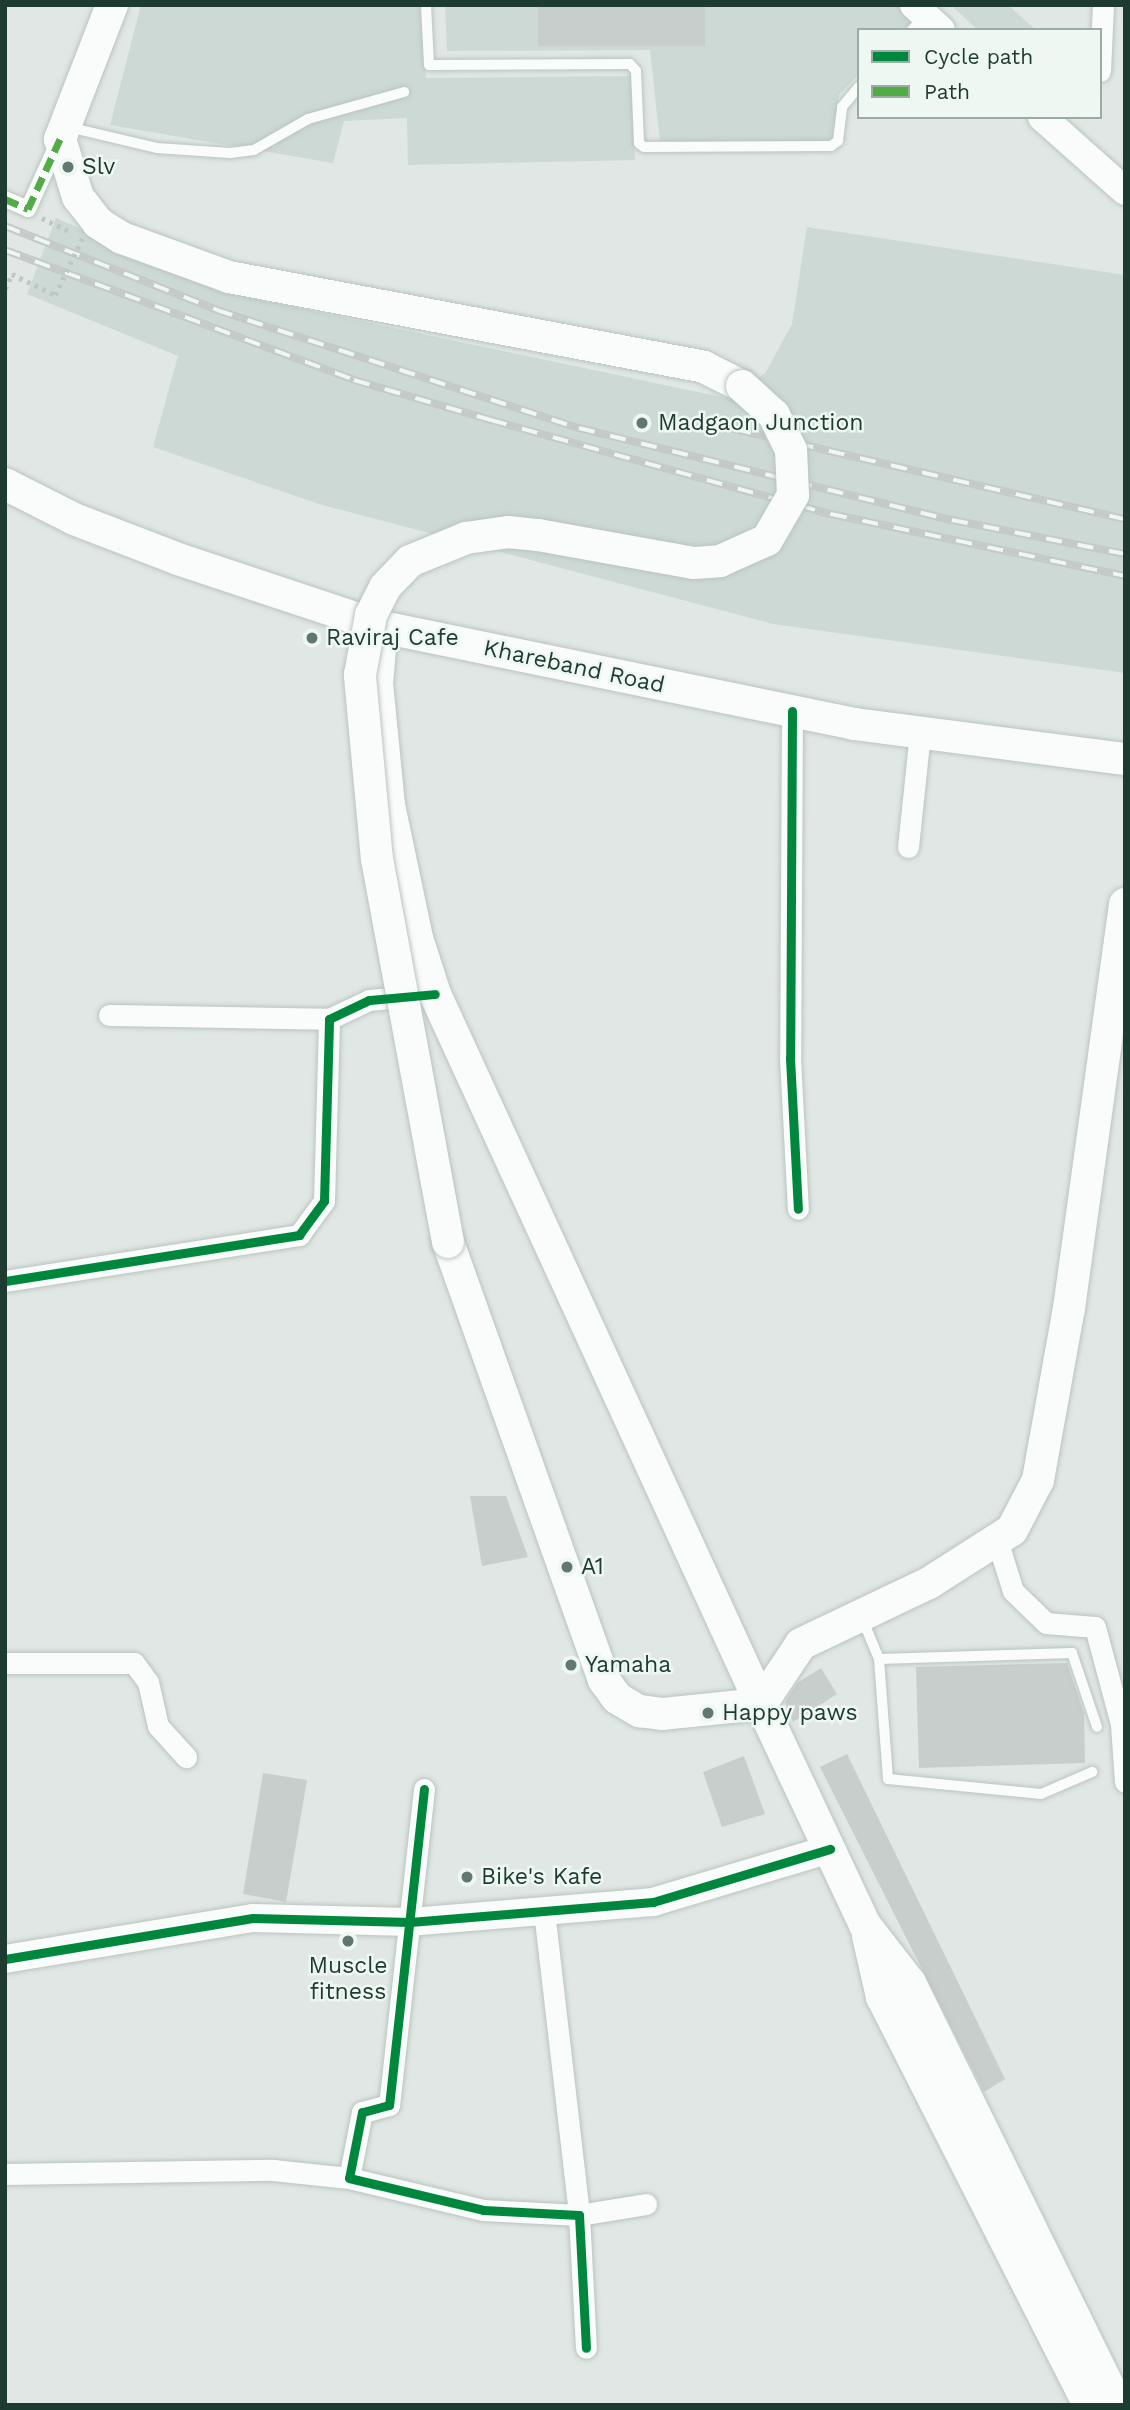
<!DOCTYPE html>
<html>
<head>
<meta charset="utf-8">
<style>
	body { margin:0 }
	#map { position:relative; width:1130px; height:2410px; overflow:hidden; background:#e0e7e4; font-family:"Work Sans",sans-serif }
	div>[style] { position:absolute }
	.built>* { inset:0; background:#cdd9d4 }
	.building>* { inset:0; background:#c7cecb }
	.path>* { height:4.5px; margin-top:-2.25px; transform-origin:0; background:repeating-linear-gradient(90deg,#bec7c5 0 3.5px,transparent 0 8.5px) }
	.roads { filter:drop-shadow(0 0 2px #bac4bf) drop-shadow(0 0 2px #bac4bf) }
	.service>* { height:10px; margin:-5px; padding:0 5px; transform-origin:5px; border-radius:5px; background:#fafbfb }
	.pedestrian>* { height:16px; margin:-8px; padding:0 8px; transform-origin:8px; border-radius:8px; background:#fafbfb }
	.minor>* { height:21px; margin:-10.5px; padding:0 10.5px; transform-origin:10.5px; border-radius:10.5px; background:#fafbfb }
	.tertiary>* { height:28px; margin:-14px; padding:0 14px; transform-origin:14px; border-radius:14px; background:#fafbfb }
	.secondary>* { height:32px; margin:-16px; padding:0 16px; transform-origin:16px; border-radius:16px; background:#fafbfb }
	.rail>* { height:8px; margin-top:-4px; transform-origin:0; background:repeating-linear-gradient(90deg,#eef7f2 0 16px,#c5cac8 0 32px); box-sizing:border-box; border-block:2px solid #c5cac8 }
	.path-bridge>* { height:4.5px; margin-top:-2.25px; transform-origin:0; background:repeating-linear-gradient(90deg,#bec7c5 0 3.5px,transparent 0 8.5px) }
	.bridges { filter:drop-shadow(0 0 2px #bac4bf) drop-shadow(0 0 2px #bac4bf) }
	.secondary-bridge>* { height:32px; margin:-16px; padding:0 16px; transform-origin:16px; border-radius:16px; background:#fafbfb }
	.quiet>* { height:7px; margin-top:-3.5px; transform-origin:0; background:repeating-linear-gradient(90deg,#52ac45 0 14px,transparent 0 21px) }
	.cycleway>* { height:9px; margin:-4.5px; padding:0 4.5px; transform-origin:4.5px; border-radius:4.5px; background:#00873e }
	.dots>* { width:19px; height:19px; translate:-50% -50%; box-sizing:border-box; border:4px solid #eef7f2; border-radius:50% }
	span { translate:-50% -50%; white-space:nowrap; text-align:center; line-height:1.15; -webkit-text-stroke:5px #eef7f2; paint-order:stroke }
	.poi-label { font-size:23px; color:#1e3b32 }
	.left { translate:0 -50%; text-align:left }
	.street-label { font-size:23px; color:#1e3b32 }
	.frame { position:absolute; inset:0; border:7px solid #1e3b32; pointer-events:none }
	.legend { position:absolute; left:857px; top:28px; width:245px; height:91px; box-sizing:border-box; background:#eef7f2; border:2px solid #9baca5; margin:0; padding:9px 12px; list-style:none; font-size:21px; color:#1e3b32 }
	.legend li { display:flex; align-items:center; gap:14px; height:35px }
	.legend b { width:35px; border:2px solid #9baca5 }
</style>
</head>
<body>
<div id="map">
	<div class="built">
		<i style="clip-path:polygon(141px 5px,420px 5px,426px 78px,631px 76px,635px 160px,408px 165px,407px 118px,344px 121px,333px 163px,110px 125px)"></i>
		<i style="clip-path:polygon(445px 5px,896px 5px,912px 21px,903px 30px,859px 30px,859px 74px,839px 95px,832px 141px,660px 141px,650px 50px,447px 51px)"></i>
		<i style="clip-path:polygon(951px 5px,1008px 5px,1036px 30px,978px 30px)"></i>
		<i style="clip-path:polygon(56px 218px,228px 293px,731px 399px,766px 372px,792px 324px,807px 227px,1125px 275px,1125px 673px,773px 624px,319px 504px,153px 447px,178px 356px,27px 294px)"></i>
	</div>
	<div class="building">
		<i style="clip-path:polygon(538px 5px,705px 5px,705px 46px,538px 46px)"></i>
		<i style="clip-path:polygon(470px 1496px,506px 1496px,528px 1557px,482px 1566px)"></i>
		<i style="clip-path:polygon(1067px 1663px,1084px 1713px,1085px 1763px,919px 1768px,916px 1667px)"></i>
		<i style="clip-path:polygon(821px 1668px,837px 1694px,793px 1722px,785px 1702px,797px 1683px)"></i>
		<i style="clip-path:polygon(847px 1754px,1005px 2079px,984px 2092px,820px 1767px)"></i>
		<i style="clip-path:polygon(744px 1756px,765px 1814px,722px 1827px,703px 1772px)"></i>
		<i style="clip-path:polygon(263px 1773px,307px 1780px,286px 1902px,243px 1894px)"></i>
	</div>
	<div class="path">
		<i style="left:42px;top:218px;width:30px;rotate:26deg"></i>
		<i style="left:5px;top:289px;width:17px;rotate:-65deg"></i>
		<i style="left:12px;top:274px;width:48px;rotate:26deg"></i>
	</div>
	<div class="roads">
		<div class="service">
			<i style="left:426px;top:5px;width:60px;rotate:87.1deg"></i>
			<i style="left:429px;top:65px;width:201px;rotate:-0.3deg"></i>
			<i style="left:630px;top:64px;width:9px;rotate:49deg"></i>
			<i style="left:636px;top:71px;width:72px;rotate:87.6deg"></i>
			<i style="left:639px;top:143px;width:6px;rotate:39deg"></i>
			<i style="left:644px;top:147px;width:187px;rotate:-0.3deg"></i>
			<i style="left:831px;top:146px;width:9px;rotate:-36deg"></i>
			<i style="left:838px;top:141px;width:34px;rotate:-83deg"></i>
			<i style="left:842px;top:107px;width:26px;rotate:-50deg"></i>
			<i style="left:912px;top:30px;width:20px;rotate:-49deg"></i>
			<i style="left:68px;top:127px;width:91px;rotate:13.3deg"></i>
			<i style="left:157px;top:148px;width:73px;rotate:3.9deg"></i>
			<i style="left:230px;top:153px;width:24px;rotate:-7deg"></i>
			<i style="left:254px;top:150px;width:62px;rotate:-29.9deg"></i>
			<i style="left:308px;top:119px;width:100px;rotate:-15.7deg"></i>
			<i style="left:862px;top:1618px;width:44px;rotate:67.5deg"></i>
			<i style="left:879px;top:1659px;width:193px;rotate:-1.8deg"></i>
			<i style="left:1072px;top:1653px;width:78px;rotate:71.3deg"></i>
			<i style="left:879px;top:1659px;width:120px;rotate:85.7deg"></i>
			<i style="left:888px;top:1779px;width:154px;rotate:5.6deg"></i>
			<i style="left:1041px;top:1794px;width:56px;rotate:-23.3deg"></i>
		</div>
		<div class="pedestrian">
			<i style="left:5px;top:199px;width:25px;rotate:23deg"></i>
			<i style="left:28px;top:209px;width:75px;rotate:-65.5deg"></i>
		</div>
		<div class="minor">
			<i style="left:1100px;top:71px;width:66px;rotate:-87.4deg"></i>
			<i style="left:792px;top:711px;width:347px;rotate:90.3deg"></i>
			<i style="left:790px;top:1058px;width:151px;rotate:87deg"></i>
			<i style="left:908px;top:847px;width:116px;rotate:-84deg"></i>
			<i style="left:109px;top:1015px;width:220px;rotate:1deg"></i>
			<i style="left:5px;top:1281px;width:298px;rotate:-8.9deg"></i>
			<i style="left:299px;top:1235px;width:42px;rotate:-53.7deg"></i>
			<i style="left:324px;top:1201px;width:182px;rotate:-88.4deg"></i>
			<i style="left:329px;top:1019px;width:44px;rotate:-25.4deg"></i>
			<i style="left:369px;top:1000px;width:44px;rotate:-5.2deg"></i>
			<i style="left:997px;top:1540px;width:53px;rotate:72.6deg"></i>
			<i style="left:1013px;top:1591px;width:46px;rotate:44.1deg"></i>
			<i style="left:1046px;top:1623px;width:49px;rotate:4.7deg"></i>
			<i style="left:1095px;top:1627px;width:100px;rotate:75deg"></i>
			<i style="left:1121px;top:1724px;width:58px;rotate:86.1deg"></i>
			<i style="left:5px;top:1663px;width:129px"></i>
			<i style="left:134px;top:1663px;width:24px;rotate:54deg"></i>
			<i style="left:148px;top:1682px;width:45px;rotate:77.2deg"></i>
			<i style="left:158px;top:1726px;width:42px;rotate:47.9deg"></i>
			<i style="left:424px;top:1789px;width:318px;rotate:96.3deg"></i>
			<i style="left:389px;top:2105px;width:28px;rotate:165deg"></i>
			<i style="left:362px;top:2112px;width:67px;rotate:101.1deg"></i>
			<i style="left:349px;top:2178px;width:138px;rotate:13.4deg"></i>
			<i style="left:483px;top:2210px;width:96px;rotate:3deg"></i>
			<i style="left:579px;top:2215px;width:133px;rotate:87deg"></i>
			<i style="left:544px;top:1911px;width:306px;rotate:83.4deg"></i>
			<i style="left:579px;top:2215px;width:68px;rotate:-9.3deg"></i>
			<i style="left:5px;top:2174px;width:268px;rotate:-0.9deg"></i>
			<i style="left:273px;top:2170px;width:76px;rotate:6deg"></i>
		</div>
		<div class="tertiary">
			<i style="left:914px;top:5px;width:37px;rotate:43deg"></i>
			<i style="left:1042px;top:117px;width:111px;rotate:41.7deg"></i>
			<i style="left:5px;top:1959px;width:251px;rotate:-9.4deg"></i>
			<i style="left:253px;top:1918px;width:157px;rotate:1.5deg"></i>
			<i style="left:410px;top:1922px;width:244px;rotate:-4.7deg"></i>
			<i style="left:653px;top:1902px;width:185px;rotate:-16.7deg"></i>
		</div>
		<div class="secondary">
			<i style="left:112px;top:5px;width:144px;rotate:111.2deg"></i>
			<i style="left:60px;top:139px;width:61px;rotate:72.8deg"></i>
			<i style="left:78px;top:197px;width:33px;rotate:52deg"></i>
			<i style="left:98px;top:223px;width:28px;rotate:32deg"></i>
			<i style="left:122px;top:238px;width:114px;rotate:20deg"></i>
			<i style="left:229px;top:277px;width:483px;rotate:10.7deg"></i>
			<i style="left:704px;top:367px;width:42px;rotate:26.6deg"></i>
			<i style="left:5px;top:484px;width:77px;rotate:26.9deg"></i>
			<i style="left:74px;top:519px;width:111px;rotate:21deg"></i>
			<i style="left:178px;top:559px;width:215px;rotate:18.4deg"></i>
			<i style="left:382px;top:627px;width:482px;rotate:11.6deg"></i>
			<i style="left:854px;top:724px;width:273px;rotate:7.4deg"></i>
			<i style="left:382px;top:627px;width:56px;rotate:95.1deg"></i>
			<i style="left:377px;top:683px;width:123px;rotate:84.4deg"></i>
			<i style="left:389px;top:805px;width:136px;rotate:78.1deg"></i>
			<i style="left:417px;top:938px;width:59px;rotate:72.2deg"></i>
			<i style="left:435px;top:994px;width:781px;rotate:65.34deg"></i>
			<i style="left:761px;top:1704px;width:72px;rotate:-56.3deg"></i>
			<i style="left:801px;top:1644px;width:142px;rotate:-25.5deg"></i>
			<i style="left:929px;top:1583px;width:98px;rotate:-32.6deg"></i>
			<i style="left:1012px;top:1530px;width:56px;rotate:-62.5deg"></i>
			<i style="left:1038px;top:1480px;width:175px;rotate:-79.8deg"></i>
			<i style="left:1069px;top:1308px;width:408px;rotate:-82.1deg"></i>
			<i style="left:448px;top:1242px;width:465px;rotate:70.4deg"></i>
			<i style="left:604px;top:1680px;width:22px;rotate:54deg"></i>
			<i style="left:617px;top:1698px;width:26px;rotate:31deg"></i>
			<i style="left:639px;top:1711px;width:23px;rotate:7deg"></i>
			<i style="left:662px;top:1714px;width:100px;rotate:-5.8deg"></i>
			<i style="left:761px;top:1704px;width:244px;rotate:64.8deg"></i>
			<i style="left:865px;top:1925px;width:73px;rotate:52.2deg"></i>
			<i style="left:910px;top:1983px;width:470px;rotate:63.8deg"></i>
			<i style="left:868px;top:1936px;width:63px;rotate:77.1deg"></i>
			<i style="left:882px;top:1997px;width:458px;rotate:63.1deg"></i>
		</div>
	</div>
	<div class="rail">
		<i style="left:5px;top:226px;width:228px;rotate:21.6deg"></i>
		<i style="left:217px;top:310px;width:381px;rotate:18.1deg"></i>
		<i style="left:579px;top:428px;width:384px;rotate:13.9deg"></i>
		<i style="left:952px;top:520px;width:176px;rotate:11.1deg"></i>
		<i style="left:5px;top:250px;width:372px;rotate:20.4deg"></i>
		<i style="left:354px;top:380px;width:143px;rotate:16.3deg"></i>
		<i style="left:491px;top:420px;width:353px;rotate:15.5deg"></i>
		<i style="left:831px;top:514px;width:300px;rotate:11.9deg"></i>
		<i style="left:704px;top:422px;width:432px;rotate:13deg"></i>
	</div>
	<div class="path-bridge">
		<i style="left:55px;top:295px;width:64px;rotate:-64.2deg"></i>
	</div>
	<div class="bridges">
		<div class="secondary-bridge">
			<i style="left:448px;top:1242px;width:389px;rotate:-100.5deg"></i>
			<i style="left:377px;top:860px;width:186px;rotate:-95.3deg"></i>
			<i style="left:360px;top:675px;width:61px;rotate:-79.6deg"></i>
			<i style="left:371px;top:615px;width:31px;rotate:-63deg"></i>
			<i style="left:385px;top:587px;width:36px;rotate:-46deg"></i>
			<i style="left:410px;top:561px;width:61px;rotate:-22.3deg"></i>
			<i style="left:466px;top:538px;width:42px;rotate:-8.1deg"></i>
			<i style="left:508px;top:532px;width:30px;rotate:6deg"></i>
			<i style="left:538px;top:535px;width:158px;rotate:10.2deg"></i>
			<i style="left:694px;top:563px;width:26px;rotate:-4deg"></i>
			<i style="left:720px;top:561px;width:51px;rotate:-24.1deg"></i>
			<i style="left:767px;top:540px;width:52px;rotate:-60deg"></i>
			<i style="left:793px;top:495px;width:45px;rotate:-92.5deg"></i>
			<i style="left:791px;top:450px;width:39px;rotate:-116deg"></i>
			<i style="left:774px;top:415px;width:43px;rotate:-137.8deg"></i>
		</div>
	</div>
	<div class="quiet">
		<i style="left:5px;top:199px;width:25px;rotate:23deg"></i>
		<i style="left:28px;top:209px;width:77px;rotate:-65.4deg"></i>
	</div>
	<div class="cycleway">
		<i style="left:792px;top:711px;width:347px;rotate:90.3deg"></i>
		<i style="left:790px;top:1058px;width:151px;rotate:87deg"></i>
		<i style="left:5px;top:1281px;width:298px;rotate:-8.9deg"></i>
		<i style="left:299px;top:1235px;width:42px;rotate:-53.7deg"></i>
		<i style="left:324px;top:1201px;width:182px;rotate:-88.4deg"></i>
		<i style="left:329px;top:1019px;width:44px;rotate:-25.4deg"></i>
		<i style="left:369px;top:1000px;width:66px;rotate:-5.2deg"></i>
		<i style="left:424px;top:1789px;width:318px;rotate:96.3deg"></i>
		<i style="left:389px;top:2105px;width:28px;rotate:165deg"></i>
		<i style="left:362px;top:2112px;width:67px;rotate:101.1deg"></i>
		<i style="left:349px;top:2178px;width:138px;rotate:13.4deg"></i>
		<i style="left:483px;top:2210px;width:96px;rotate:3deg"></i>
		<i style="left:579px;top:2215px;width:133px;rotate:87deg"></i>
		<i style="left:5px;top:1959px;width:251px;rotate:-9.4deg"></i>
		<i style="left:253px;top:1918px;width:157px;rotate:1.5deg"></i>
		<i style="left:410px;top:1922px;width:244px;rotate:-4.7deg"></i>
		<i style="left:653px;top:1902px;width:185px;rotate:-16.7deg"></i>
	</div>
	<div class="dots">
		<i style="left:68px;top:167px;background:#627770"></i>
		<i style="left:642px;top:423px;background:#627770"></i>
		<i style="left:312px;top:638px;background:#627770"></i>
		<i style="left:567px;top:1567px;background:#627770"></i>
		<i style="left:571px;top:1665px;background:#627770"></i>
		<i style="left:708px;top:1713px;background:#627770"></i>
		<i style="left:467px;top:1877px;background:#627770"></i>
		<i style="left:348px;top:1941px;background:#627770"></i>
	</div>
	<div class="poi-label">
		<span class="left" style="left:82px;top:167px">Slv</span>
		<span class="left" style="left:658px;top:423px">Madgaon Junction</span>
		<span class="left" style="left:326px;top:638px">Raviraj Cafe</span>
		<span class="left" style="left:581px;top:1567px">A1</span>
		<span class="left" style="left:585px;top:1665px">Yamaha</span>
		<span class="left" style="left:722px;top:1713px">Happy paws</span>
		<span class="left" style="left:481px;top:1877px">Bike's Kafe</span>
		<span style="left:348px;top:1979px">Muscle<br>fitness</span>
	</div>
	<div class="street-label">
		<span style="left:574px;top:667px;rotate:12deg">Khareband Road</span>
	</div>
	<div class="frame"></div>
	<ul class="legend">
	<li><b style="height:9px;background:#00873e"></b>Cycle path</li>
	<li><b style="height:9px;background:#52ac45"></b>Path</li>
	</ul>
</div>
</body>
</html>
